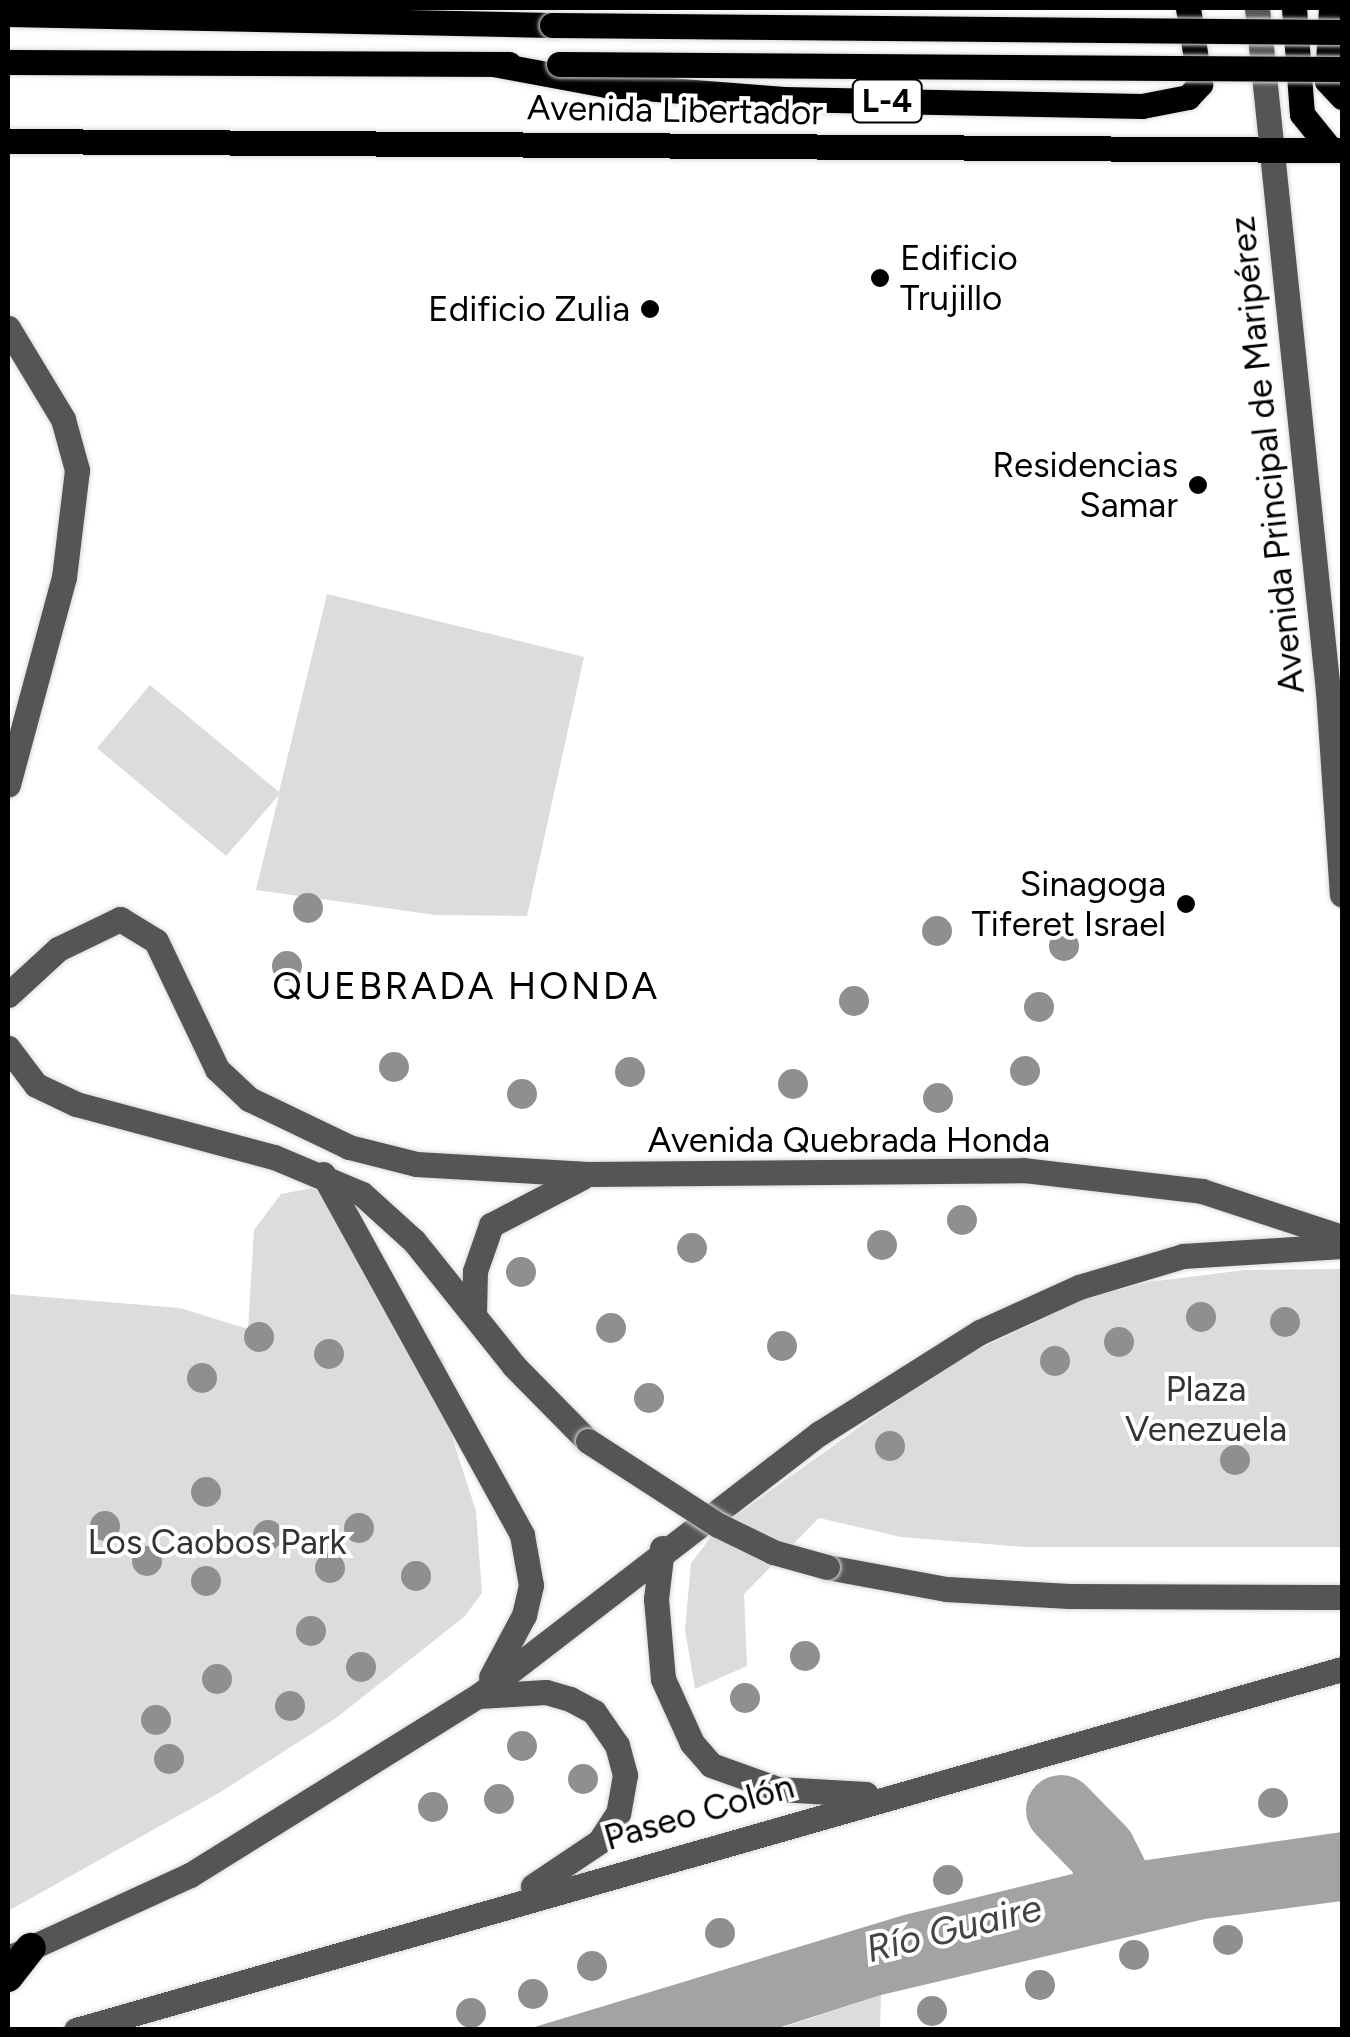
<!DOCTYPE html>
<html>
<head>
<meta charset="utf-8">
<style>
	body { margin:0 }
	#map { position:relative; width:1350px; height:2037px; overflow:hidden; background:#fff; font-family:Figtree,sans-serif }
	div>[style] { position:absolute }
	.green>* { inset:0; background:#dcdcdc }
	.water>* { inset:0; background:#a3a3a3 }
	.river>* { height:70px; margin:-35px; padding:0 35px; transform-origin:35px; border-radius:35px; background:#a3a3a3 }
	.roads { filter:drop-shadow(0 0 2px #dbdbdb) drop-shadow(0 0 2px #dbdbdb) }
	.minor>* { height:25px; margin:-12.5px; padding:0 12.5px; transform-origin:12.5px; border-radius:12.5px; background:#555 }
	.major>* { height:25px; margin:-12.5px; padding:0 12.5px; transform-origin:12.5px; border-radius:12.5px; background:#000 }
	.highway>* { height:30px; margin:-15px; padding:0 15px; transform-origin:15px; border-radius:15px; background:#000 }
	.bridges { filter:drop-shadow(0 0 2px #dbdbdb) drop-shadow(0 0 2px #dbdbdb) }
	.minor-bridge>* { height:25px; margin:-12.5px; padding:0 12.5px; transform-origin:12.5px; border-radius:12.5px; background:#555 }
	.major-bridge>* { height:25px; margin:-12.5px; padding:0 12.5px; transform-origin:12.5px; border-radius:12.5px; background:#000 }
	.trees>* { width:30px; height:30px; margin:-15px; border-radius:50%; background:#8f8f8f }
	.dots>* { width:28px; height:28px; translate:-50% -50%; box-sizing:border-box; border:5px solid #fff; border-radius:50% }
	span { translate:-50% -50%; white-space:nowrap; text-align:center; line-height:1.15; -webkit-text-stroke:8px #fff; paint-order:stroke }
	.shield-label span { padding:2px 8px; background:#fff; border:2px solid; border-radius:8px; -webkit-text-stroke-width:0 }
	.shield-label { font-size:32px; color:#000; font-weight:700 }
	.street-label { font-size:35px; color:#000 }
	.poi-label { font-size:35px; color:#000 }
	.left { translate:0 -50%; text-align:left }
	.right { translate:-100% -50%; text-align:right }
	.park-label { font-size:35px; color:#333 }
	.neighbourhood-label { font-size:38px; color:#000; letter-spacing:2.5px }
	.water-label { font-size:38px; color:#444; font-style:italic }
	.frame { position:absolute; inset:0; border:10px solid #000; pointer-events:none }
</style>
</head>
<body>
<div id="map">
	<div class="green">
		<i style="clip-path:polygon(327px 594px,584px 657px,527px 916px,436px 915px,256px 890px,279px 795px,226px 856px,97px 748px,150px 685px,279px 792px)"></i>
		<i style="clip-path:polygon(312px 1188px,326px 1197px,380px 1303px,443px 1359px,455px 1414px,453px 1440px,476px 1511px,482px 1593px,464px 1617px,336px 1718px,219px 1793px,8px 1911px,8px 1294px,180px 1308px,248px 1329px,254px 1230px,281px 1194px)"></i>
		<i style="clip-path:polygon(1342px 1269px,1342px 1547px,1024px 1547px,901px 1537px,819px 1518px,744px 1594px,747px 1666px,695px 1689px,685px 1630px,691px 1563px,717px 1529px,948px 1364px,1086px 1298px,1149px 1282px,1245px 1270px)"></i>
		<i style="clip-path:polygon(881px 1995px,880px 2029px,775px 2030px)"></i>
	</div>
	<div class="water">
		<i style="clip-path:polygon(1342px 1832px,1342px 1901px,1205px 1919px,881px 1995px,775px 2029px,528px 2029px,904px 1915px,1105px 1866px)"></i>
	</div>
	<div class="river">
		<i style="left:1061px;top:1810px;width:57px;rotate:45.7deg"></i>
		<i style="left:1101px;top:1851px;width:27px;rotate:63deg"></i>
	</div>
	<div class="roads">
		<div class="minor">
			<i style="left:1257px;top:8px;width:687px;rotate:84.07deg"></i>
			<i style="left:1328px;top:691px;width:204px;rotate:86.1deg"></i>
			<i style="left:8px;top:328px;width:106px;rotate:58.9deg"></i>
			<i style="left:63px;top:419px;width:53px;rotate:74.6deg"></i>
			<i style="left:77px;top:470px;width:108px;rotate:96.9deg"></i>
			<i style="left:64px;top:577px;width:215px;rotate:105.1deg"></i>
			<i style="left:8px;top:995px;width:68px;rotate:-42.6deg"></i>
			<i style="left:58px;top:949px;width:69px;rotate:-25.8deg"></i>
			<i style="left:120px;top:919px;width:42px;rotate:31.4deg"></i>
			<i style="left:156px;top:941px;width:142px;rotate:64.5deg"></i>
			<i style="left:217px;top:1069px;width:44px;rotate:43.2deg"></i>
			<i style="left:249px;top:1099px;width:111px;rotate:25.6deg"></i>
			<i style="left:349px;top:1147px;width:69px;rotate:14.2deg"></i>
			<i style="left:416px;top:1164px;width:172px;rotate:3.3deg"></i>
			<i style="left:588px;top:1174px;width:436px;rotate:-0.5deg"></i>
			<i style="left:1024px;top:1170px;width:179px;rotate:6.7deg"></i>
			<i style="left:1202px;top:1191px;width:147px;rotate:18.2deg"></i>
			<i style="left:8px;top:1048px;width:46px;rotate:52.9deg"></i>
			<i style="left:36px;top:1085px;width:44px;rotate:25.4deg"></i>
			<i style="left:76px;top:1104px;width:205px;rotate:15deg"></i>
			<i style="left:274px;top:1157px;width:95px;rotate:22.8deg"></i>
			<i style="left:362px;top:1194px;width:70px;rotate:42.1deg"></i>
			<i style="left:414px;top:1241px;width:160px;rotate:51.3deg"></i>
			<i style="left:514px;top:1366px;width:105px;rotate:45.4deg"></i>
			<i style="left:323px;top:1174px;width:412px;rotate:61.1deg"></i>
			<i style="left:522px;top:1535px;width:51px;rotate:79.8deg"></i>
			<i style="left:531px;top:1585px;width:31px;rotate:103deg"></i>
			<i style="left:524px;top:1615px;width:70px;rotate:118deg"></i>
			<i style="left:474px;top:1314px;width:43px;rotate:-88.7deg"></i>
			<i style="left:475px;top:1271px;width:49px;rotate:-70.8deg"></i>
			<i style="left:491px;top:1225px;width:102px;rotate:-27.6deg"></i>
			<i style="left:662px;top:1548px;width:51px;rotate:96.7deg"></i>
			<i style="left:656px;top:1599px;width:80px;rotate:85deg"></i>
			<i style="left:663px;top:1679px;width:70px;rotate:65.6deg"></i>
			<i style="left:692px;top:1743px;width:29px;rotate:49deg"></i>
			<i style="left:711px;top:1765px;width:71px;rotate:19.7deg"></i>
			<i style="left:778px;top:1789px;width:88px;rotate:3.3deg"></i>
			<i style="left:827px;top:1567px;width:121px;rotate:10.5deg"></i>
			<i style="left:946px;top:1589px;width:123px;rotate:3.3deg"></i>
			<i style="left:1069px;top:1596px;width:273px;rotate:0.2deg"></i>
			<i style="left:478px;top:1696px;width:68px;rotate:-3.4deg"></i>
			<i style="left:546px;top:1692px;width:25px;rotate:16deg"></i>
			<i style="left:570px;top:1699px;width:27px;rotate:28deg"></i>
			<i style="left:594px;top:1712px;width:40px;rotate:55.1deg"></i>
			<i style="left:617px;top:1745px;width:31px;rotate:75deg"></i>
			<i style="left:625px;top:1775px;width:39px;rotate:100deg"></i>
			<i style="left:618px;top:1813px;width:33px;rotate:123deg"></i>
			<i style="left:600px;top:1841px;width:81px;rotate:146.1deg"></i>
			<i style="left:15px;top:1955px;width:192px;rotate:-24.6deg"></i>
			<i style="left:190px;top:1875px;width:339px;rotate:-31.9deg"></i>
			<i style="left:478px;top:1696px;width:431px;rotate:-37.6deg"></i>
			<i style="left:820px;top:1433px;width:189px;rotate:-32.3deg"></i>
			<i style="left:980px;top:1332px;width:109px;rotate:-24.4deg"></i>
			<i style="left:1079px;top:1287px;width:109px;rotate:-16.6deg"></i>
			<i style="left:1183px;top:1256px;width:159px;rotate:-3.6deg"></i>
			<i style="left:76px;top:2030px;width:1316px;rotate:-15.92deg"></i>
		</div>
		<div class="major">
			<i style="left:1294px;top:8px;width:106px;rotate:85.7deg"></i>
			<i style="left:1302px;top:114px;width:46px;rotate:51.1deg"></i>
			<i style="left:1331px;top:8px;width:73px;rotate:93.1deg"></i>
			<i style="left:1327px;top:81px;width:22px;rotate:47deg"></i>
			<i style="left:8px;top:14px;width:544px;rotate:1.16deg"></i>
			<i style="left:8px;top:62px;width:501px;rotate:0.23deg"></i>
			<i style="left:493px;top:64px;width:115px;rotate:10.5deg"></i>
			<i style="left:606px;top:85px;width:178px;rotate:4.5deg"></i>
			<i style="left:783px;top:99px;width:359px;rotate:1.1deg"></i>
			<i style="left:1142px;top:106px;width:47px;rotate:-11.1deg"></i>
			<i style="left:1188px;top:97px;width:18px;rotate:-47deg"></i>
			<i style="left:1200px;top:84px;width:77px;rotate:-99deg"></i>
			<i style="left:8px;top:141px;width:1334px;rotate:0.39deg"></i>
		</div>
		<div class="highway">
			<i style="left:8px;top:1977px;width:37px;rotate:-52deg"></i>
		</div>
	</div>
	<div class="bridges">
		<div class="minor-bridge">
			<i style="left:588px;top:1441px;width:155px;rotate:32.9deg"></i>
			<i style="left:718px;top:1525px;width:61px;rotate:26.1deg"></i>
			<i style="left:773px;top:1552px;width:56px;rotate:15.5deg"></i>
		</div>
		<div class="major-bridge">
			<i style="left:552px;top:25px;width:790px;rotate:0.51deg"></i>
			<i style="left:559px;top:64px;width:783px;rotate:0.37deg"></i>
		</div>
	</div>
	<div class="trees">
		<i style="left:308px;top:908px"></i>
		<i style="left:937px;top:931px"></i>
		<i style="left:1064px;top:946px"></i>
		<i style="left:287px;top:966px"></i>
		<i style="left:854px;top:1001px"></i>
		<i style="left:1039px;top:1007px"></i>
		<i style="left:394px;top:1067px"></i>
		<i style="left:1025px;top:1071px"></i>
		<i style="left:630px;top:1072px"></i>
		<i style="left:793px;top:1084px"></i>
		<i style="left:522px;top:1094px"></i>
		<i style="left:938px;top:1098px"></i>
		<i style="left:962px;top:1220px"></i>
		<i style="left:882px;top:1245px"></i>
		<i style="left:692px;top:1248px"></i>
		<i style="left:521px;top:1272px"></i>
		<i style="left:1201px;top:1317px"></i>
		<i style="left:1285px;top:1322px"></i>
		<i style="left:611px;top:1328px"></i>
		<i style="left:259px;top:1337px"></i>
		<i style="left:1119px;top:1342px"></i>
		<i style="left:782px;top:1346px"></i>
		<i style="left:329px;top:1354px"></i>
		<i style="left:1055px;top:1361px"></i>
		<i style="left:202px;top:1378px"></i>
		<i style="left:649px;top:1398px"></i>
		<i style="left:890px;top:1446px"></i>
		<i style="left:1235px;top:1460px"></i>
		<i style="left:206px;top:1492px"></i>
		<i style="left:105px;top:1526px"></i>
		<i style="left:359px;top:1528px"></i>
		<i style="left:268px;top:1535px"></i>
		<i style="left:147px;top:1561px"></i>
		<i style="left:330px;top:1568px"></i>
		<i style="left:416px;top:1576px"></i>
		<i style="left:206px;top:1581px"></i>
		<i style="left:311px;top:1631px"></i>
		<i style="left:805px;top:1656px"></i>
		<i style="left:361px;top:1667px"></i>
		<i style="left:217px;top:1679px"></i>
		<i style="left:745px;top:1698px"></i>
		<i style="left:290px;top:1706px"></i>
		<i style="left:156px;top:1720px"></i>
		<i style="left:522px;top:1746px"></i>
		<i style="left:169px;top:1759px"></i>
		<i style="left:583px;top:1779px"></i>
		<i style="left:499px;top:1799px"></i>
		<i style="left:1273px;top:1803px"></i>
		<i style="left:433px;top:1807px"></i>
		<i style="left:948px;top:1880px"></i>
		<i style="left:720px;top:1933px"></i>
		<i style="left:1228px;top:1940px"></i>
		<i style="left:1134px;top:1955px"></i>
		<i style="left:592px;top:1966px"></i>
		<i style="left:1040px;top:1985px"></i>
		<i style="left:533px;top:1994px"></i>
		<i style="left:932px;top:2011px"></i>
		<i style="left:471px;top:2013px"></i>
	</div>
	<div class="dots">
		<i style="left:880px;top:278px;background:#000"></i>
		<i style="left:650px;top:309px;background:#000"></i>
		<i style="left:1198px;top:485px;background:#000"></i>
		<i style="left:1186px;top:904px;background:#000"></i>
	</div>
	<div class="shield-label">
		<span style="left:887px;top:101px">L-4</span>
	</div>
	<div class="street-label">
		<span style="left:675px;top:110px;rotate:1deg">Avenida Libertador</span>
		<span style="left:1267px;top:455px;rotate:-96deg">Avenida Principal de Maripérez</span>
		<span style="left:849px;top:1140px">Avenida Quebrada Honda</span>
		<span style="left:699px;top:1812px;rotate:-16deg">Paseo Colón</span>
	</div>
	<div class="poi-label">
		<span class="left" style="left:900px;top:278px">Edificio<br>Trujillo</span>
		<span class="right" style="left:630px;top:309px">Edificio Zulia</span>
		<span class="right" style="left:1178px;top:485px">Residencias<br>Samar</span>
		<span class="right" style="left:1166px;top:904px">Sinagoga<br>Tiferet Israel</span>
	</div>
	<div class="park-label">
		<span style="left:1206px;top:1409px">Plaza<br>Venezuela</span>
		<span style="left:217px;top:1542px">Los Caobos Park</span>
	</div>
	<div class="neighbourhood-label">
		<span style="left:466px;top:987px">QUEBRADA HONDA</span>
	</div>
	<div class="water-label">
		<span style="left:954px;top:1929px;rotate:-14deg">Río Guaire</span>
	</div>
	<div class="frame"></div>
</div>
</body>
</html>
